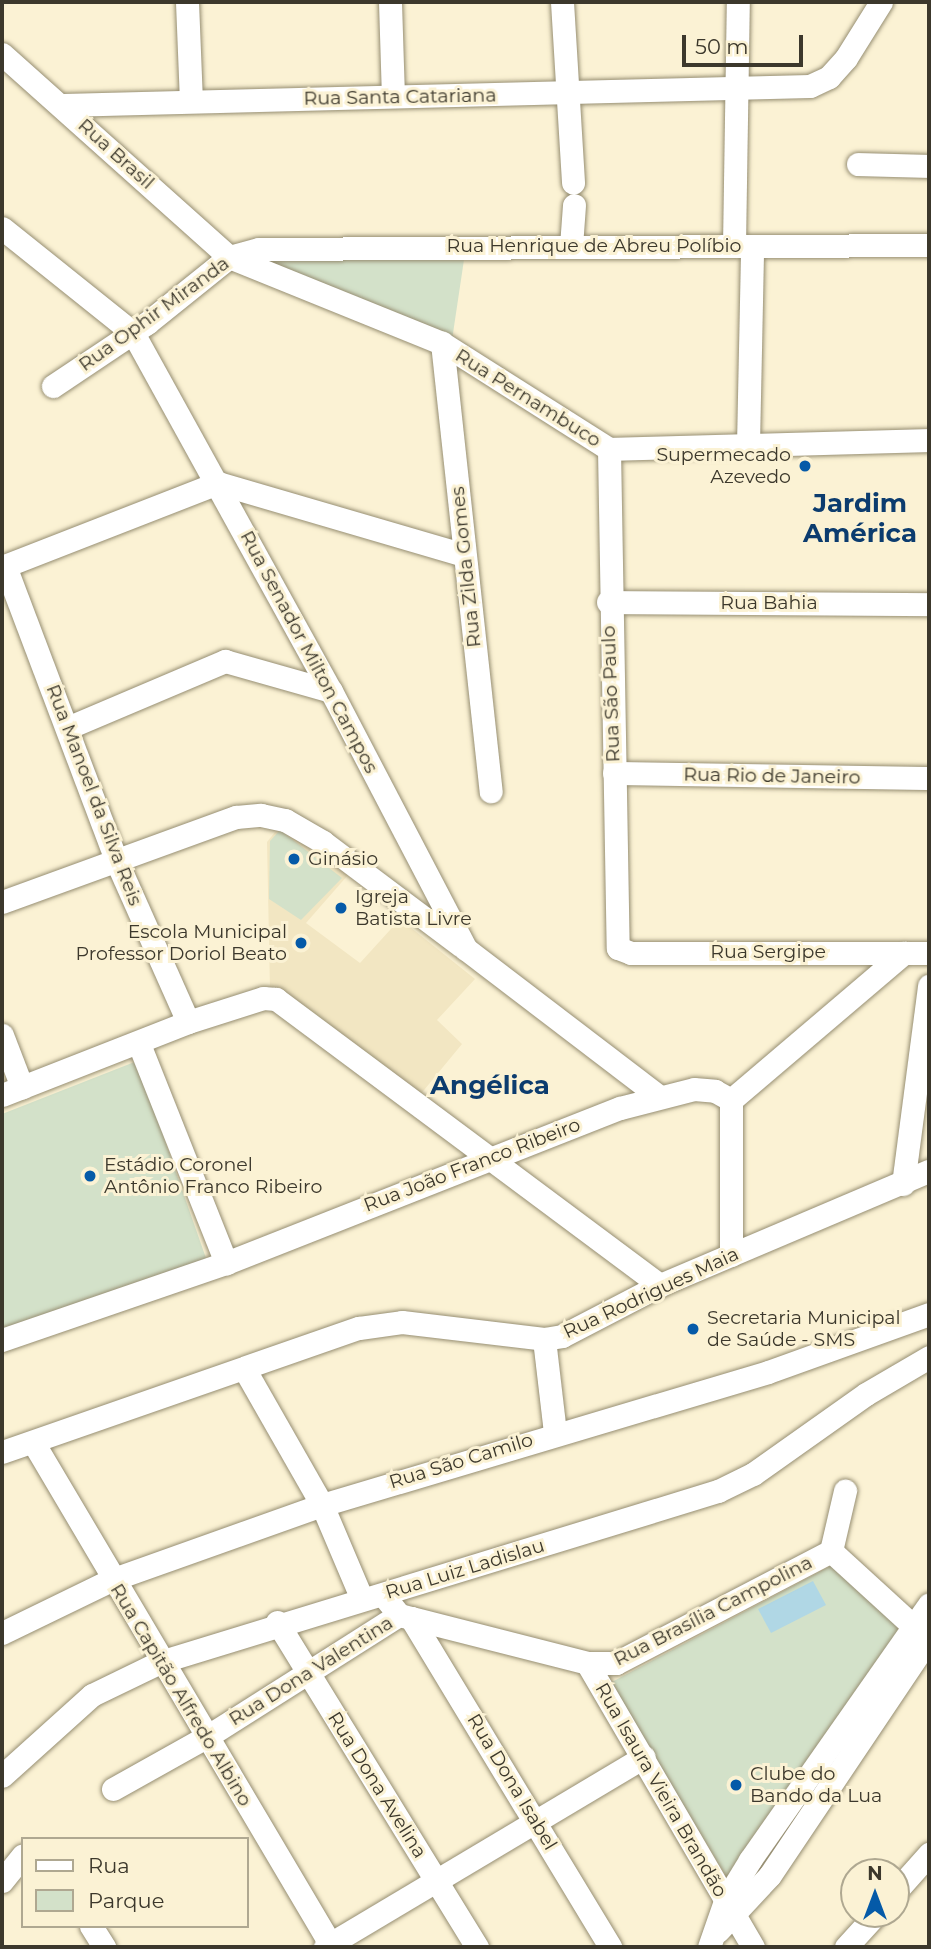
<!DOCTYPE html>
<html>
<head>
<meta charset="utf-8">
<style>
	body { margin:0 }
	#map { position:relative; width:931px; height:1949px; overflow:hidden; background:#fbf2d4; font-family:Montserrat,sans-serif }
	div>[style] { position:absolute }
	.built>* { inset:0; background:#f2e6c2 }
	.green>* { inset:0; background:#d3e1c9 }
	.water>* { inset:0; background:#b0d7e5 }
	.roads { filter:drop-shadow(0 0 2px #968e72) drop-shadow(0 0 2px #968e72) }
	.minor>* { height:23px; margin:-11.5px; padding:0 11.5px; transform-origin:11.5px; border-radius:11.5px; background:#fff }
	.dots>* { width:19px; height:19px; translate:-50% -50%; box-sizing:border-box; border:4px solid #fbf2d4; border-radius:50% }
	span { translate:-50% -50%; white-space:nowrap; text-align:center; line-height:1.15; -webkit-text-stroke:6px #fbf2d4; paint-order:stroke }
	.street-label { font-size:19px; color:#3c382c }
	.poi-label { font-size:19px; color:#3c382c }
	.right { translate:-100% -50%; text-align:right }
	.left { translate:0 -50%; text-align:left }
	.district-label { font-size:26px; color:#0c3c6e; font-weight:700 }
	.frame { position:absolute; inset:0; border:4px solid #3c382c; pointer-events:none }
	.legend { position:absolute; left:21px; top:1837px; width:228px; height:91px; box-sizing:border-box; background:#fbf2d4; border:2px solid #afa891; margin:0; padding:9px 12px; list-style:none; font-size:21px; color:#3c382c }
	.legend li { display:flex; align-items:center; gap:14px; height:35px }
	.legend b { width:35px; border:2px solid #afa891 }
	.north { position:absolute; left:840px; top:1858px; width:70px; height:70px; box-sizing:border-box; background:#fbf2d4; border:2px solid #afa891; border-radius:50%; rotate:0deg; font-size:19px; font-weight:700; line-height:28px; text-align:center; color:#3c382c }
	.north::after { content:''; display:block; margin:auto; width:24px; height:32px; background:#055aa8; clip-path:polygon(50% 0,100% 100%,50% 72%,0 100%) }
	.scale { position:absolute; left:682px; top:35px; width:121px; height:32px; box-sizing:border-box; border:4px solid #3c382c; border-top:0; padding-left:9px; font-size:21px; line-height:24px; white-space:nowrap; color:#3c382c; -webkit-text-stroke:5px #fbf2d4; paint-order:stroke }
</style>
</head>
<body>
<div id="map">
	<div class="built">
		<i style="clip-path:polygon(280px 826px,348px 875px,306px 923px,360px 963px,400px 919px,475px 979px,437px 1020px,462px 1044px,415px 1101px,270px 990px,267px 842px)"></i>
	</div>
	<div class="green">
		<i style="clip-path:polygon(465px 253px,452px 340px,262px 265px,265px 255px)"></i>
		<i style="clip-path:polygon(280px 830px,342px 878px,301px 920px,269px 899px,270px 841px)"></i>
		<i style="clip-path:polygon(137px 1061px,207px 1261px,2px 1336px,2px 1114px)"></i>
		<i style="clip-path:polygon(838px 1562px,906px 1632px,732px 1886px,610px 1683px)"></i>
	</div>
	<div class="water">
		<i style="clip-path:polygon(813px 1581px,826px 1605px,771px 1633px,758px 1609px)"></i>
	</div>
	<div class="roads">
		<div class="minor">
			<i style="left:187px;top:2px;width:99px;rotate:87.7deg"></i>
			<i style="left:390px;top:2px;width:94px;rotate:88.2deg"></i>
			<i style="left:562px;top:2px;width:181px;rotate:86.5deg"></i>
			<i style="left:2px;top:54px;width:305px;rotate:41.8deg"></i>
			<i style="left:229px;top:257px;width:230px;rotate:22deg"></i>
			<i style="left:442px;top:343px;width:198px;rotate:32.4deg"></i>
			<i style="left:609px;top:449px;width:320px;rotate:-1.6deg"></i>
			<i style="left:63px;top:105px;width:747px;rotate:-1.46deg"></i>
			<i style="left:810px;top:86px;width:21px;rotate:-25deg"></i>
			<i style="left:829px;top:77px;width:25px;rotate:-48deg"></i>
			<i style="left:846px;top:58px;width:66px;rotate:-58deg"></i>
			<i style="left:858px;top:164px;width:71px;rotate:1.6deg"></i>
			<i style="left:2px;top:228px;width:168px;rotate:38.7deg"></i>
			<i style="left:133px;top:333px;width:409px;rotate:61.1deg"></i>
			<i style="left:331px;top:691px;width:291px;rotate:62.4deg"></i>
			<i style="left:466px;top:949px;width:242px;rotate:37.4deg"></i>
			<i style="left:571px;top:246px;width:41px;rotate:-85.8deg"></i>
			<i style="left:734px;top:246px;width:244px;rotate:-89.1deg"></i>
			<i style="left:442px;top:343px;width:451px;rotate:83.8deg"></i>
			<i style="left:53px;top:386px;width:113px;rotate:-33.8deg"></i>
			<i style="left:147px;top:323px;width:105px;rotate:-38.8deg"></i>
			<i style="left:229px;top:257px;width:31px;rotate:-15deg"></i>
			<i style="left:259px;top:249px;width:670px;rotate:-0.34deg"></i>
			<i style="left:748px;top:445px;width:198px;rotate:-88.8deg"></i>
			<i style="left:609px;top:449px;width:499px;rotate:89deg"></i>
			<i style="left:618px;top:948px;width:14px;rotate:21deg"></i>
			<i style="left:631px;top:953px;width:298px"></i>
			<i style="left:5px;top:566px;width:314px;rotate:69.3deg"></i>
			<i style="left:116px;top:860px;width:177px;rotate:66deg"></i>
			<i style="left:2px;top:567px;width:232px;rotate:-21.3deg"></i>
			<i style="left:218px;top:483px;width:256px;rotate:16.3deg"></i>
			<i style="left:608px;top:602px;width:321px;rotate:0.4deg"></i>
			<i style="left:67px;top:728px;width:172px;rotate:-23deg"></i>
			<i style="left:225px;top:661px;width:110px;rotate:15.8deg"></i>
			<i style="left:614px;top:773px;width:315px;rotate:0.9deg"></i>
			<i style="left:2px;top:902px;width:249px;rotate:-20deg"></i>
			<i style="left:236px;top:817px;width:25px;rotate:-5deg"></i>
			<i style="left:261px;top:815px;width:25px;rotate:12deg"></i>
			<i style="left:285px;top:820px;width:44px;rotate:30.1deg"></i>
			<i style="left:323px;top:842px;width:171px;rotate:36.9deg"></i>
			<i style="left:2px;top:1035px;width:56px;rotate:69deg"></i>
			<i style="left:139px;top:1044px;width:236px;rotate:68.3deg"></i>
			<i style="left:2px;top:1095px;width:200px;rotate:-21.4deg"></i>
			<i style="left:188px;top:1022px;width:79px;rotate:-17.7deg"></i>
			<i style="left:263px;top:998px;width:13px;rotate:4deg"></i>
			<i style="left:276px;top:999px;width:479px;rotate:36.7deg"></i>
			<i style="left:731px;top:1100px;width:155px;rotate:90deg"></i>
			<i style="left:903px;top:1184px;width:200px;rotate:-82.5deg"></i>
			<i style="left:544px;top:1339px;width:94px;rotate:83.3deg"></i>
			<i style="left:2px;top:1340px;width:237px;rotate:-19deg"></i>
			<i style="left:226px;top:1263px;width:423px;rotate:-21.5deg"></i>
			<i style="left:620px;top:1108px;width:76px;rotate:-14.4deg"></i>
			<i style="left:694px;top:1089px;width:21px;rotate:5deg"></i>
			<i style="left:715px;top:1091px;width:18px;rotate:29deg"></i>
			<i style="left:731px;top:1100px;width:227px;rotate:-40.4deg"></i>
			<i style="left:245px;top:1370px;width:155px;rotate:60.3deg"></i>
			<i style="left:322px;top:1505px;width:100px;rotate:67deg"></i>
			<i style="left:33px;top:1442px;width:587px;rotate:59.37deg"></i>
			<i style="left:2px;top:1452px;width:378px;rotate:-19.2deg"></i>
			<i style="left:359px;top:1328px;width:43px;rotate:-7.9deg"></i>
			<i style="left:402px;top:1322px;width:143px;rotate:6.8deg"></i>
			<i style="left:544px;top:1339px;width:18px;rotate:-9deg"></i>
			<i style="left:562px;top:1336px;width:110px;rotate:-27.5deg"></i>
			<i style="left:660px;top:1285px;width:292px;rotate:-23deg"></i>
			<i style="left:831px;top:1551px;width:126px;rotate:42.4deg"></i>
			<i style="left:383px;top:1595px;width:26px;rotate:51deg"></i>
			<i style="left:399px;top:1615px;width:12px;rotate:14deg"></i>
			<i style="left:411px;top:1618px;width:182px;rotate:14.3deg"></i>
			<i style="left:587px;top:1663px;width:29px"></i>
			<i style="left:616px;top:1663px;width:242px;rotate:-27.5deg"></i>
			<i style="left:831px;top:1551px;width:62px;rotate:-76.9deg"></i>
			<i style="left:411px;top:1618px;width:385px;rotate:58.8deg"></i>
			<i style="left:277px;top:1622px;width:382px;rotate:58.4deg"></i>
			<i style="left:2px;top:1633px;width:121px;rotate:-25.9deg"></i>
			<i style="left:111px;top:1580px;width:224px;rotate:-19.6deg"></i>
			<i style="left:322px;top:1505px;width:465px;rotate:-16.6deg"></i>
			<i style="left:768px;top:1372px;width:171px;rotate:-19.8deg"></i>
			<i style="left:587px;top:1663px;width:329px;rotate:59.7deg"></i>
			<i style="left:2px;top:1776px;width:121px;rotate:-42deg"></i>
			<i style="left:92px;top:1695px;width:76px;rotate:-25.9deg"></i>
			<i style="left:160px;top:1662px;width:584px;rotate:-17.04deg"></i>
			<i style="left:718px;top:1491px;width:39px;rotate:-26deg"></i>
			<i style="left:753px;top:1474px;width:138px;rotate:-35.3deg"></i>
			<i style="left:866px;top:1394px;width:73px;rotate:-30.4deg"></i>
			<i style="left:113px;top:1789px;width:109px;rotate:-29.2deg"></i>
			<i style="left:208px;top:1736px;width:226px;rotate:-32.4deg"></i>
			<i style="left:2px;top:1881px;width:33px;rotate:-51deg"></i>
			<i style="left:896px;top:1891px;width:50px;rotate:-48.3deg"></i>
			<i style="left:91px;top:1926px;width:25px;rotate:58deg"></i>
			<i style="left:718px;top:1931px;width:76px;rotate:-47.1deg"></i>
			<i style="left:770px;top:1875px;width:285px;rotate:-56.1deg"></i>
			<i style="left:325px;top:1947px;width:371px;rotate:-30.8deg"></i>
			<i style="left:709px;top:1947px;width:49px;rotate:-70.8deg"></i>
			<i style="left:725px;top:1901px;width:48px;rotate:-58.6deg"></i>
			<i style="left:750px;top:1860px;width:312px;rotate:-55deg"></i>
			<i style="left:846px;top:1947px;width:45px;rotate:-47.7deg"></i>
		</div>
	</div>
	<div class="dots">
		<i style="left:805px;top:466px;background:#055aa8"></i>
		<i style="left:294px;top:859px;background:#055aa8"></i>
		<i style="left:341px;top:908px;background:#055aa8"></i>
		<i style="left:301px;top:943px;background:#055aa8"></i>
		<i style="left:90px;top:1176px;background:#055aa8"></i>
		<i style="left:693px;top:1329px;background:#055aa8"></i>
		<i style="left:736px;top:1785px;background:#055aa8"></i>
	</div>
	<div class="street-label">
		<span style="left:400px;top:97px;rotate:-1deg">Rua Santa Catariana</span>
		<span style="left:116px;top:154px;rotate:42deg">Rua Brasil</span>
		<span style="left:594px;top:246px">Rua Henrique de Abreu Políbio</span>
		<span style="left:154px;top:314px;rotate:-36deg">Rua Ophir Miranda</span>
		<span style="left:528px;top:398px;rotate:32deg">Rua Pernambuco</span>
		<span style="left:466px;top:567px;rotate:-96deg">Rua Zilda Gomes</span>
		<span style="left:769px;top:603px">Rua Bahia</span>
		<span style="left:309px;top:652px;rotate:62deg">Rua Senador Milton Campos</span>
		<span style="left:611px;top:694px;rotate:-92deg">Rua São Paulo</span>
		<span style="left:772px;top:776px;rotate:1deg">Rua Rio de Janeiro</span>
		<span style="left:94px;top:795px;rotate:69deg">Rua Manoel da Silva Reis</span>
		<span style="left:768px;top:952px">Rua Sergipe</span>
		<span style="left:472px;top:1165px;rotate:-21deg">Rua João Franco Ribeiro</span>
		<span style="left:651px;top:1293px;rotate:-25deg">Rua Rodrigues Maia</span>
		<span style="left:461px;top:1461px;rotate:-17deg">Rua São Camilo</span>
		<span style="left:465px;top:1569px;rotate:-17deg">Rua Luiz Ladislau</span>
		<span style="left:713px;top:1611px;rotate:-27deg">Rua Brasília Campolina</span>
		<span style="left:311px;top:1671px;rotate:-32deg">Rua Dona Valentina</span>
		<span style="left:181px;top:1695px;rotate:59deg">Rua Capitão Alfredo Albino</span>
		<span style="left:512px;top:1782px;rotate:59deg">Rua Dona Isabel</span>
		<span style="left:377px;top:1785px;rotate:58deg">Rua Dona Avelina</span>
		<span style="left:661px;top:1790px;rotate:60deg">Rua Isaura Vieira Brandão</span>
	</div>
	<div class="poi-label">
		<span class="right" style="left:791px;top:466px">Supermecado<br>Azevedo</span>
		<span class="left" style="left:308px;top:859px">Ginásio</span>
		<span class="left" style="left:355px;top:908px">Igreja<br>Batista Livre</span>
		<span class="right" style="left:287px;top:943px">Escola Municipal<br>Professor Doriol Beato</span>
		<span class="left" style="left:104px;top:1176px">Estádio Coronel<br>Antônio Franco Ribeiro</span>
		<span class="left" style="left:707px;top:1329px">Secretaria Municipal<br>de Saúde - SMS</span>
		<span class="left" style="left:750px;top:1785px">Clube do<br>Bando da Lua</span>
	</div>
	<div class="district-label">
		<span style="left:860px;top:519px">Jardim<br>América</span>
		<span style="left:490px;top:1086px">Angélica</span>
	</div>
	<div class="frame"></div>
	<ul class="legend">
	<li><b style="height:9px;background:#fff"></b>Rua</li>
	<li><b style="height:19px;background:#d3e1c9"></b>Parque</li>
	</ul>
	<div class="north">N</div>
	<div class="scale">50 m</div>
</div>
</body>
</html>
